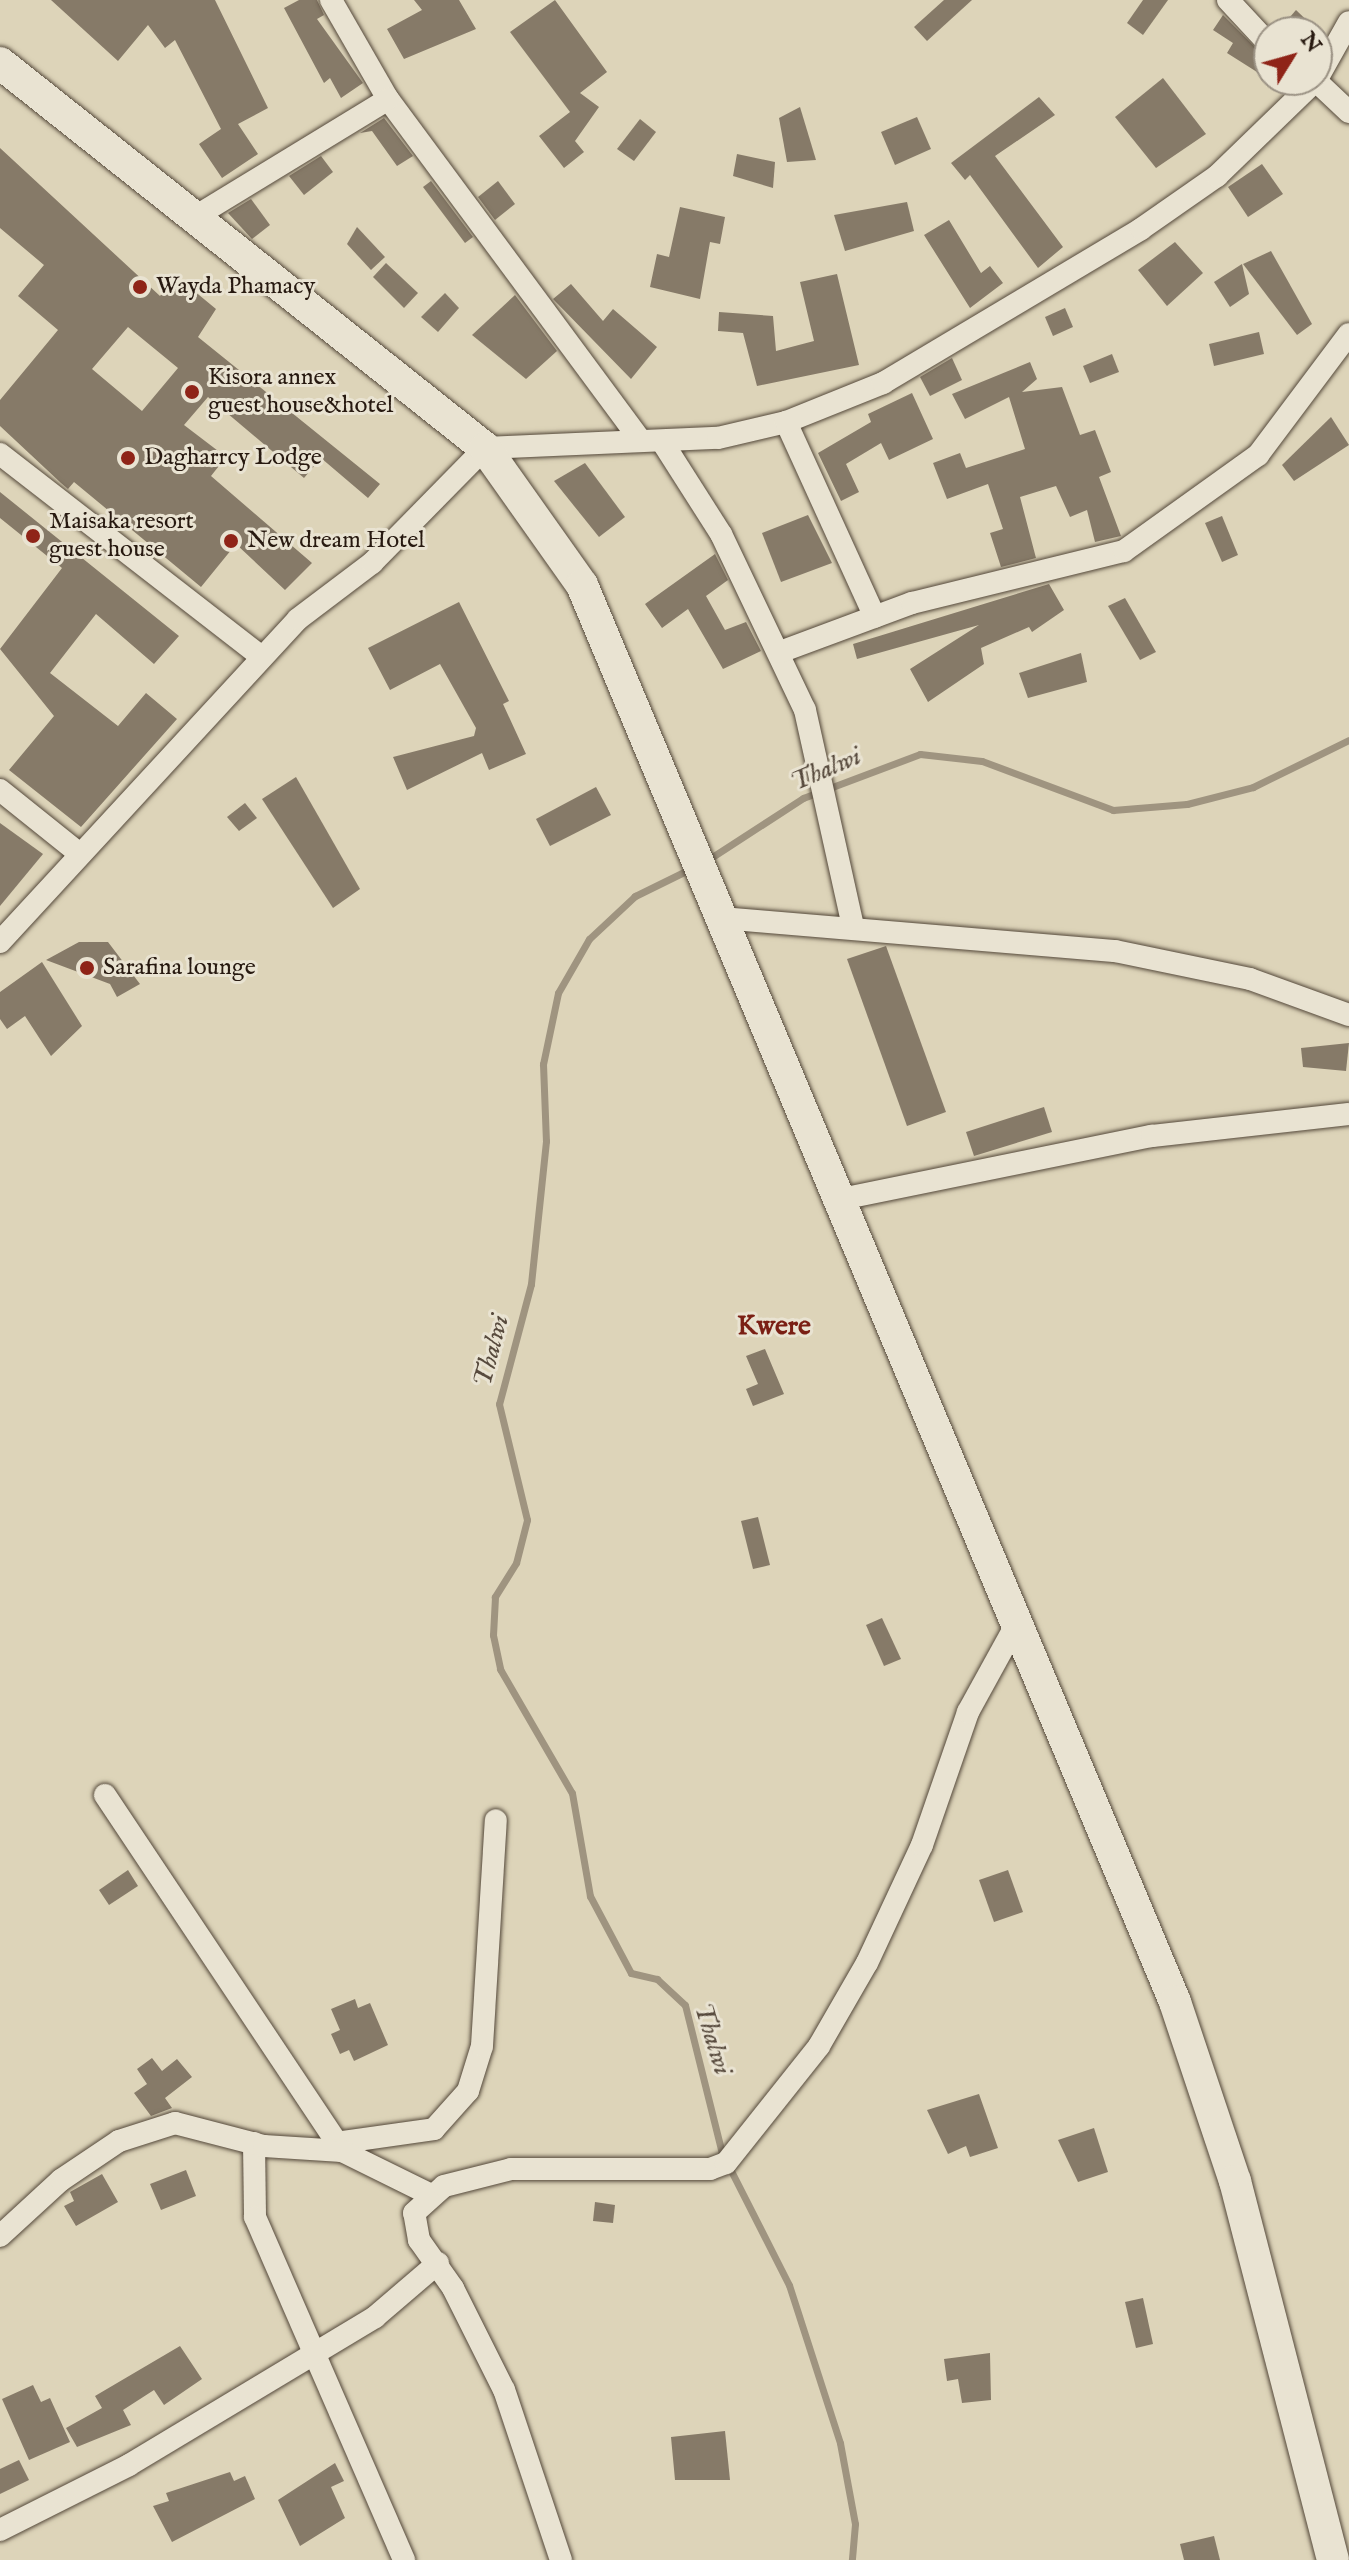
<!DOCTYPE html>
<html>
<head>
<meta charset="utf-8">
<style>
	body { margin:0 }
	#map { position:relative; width:1349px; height:2560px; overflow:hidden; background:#ddd4b9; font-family:"IM FELL English",serif }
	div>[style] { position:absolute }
	.stream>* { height:7px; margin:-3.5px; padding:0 3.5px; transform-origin:3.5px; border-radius:3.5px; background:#9f9480 }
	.building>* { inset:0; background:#867a68 }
	.roads { filter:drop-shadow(0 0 2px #54483a) drop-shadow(0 0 2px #54483a) }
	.street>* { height:22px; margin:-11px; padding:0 11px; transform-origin:11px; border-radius:11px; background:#e9e3d2 }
	.secondary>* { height:32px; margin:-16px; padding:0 16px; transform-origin:16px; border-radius:16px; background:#e9e3d2 }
	.dots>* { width:22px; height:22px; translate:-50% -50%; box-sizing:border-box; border:4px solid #e9e3d2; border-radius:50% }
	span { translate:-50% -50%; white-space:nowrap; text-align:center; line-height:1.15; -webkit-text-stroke:6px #e9e3d2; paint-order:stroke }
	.poi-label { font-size:24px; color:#271910 }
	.left { translate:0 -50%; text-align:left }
	.water-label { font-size:26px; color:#574a3d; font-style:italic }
	.quarter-label { font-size:28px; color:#7a1f14; font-weight:700 }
	.north { position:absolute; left:1253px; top:16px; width:80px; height:80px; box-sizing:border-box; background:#e9e3d2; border:2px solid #9b9284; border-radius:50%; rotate:53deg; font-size:22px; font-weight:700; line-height:32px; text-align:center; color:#271910 }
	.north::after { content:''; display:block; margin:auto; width:28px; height:36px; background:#8f2418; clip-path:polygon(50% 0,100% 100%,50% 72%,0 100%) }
</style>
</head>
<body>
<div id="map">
	<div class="stream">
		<i style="left:706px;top:861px;width:116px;rotate:-33deg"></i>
		<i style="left:803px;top:798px;width:125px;rotate:-20.6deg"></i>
		<i style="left:920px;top:754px;width:62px;rotate:6.4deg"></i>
		<i style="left:982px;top:761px;width:140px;rotate:20.5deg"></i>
		<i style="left:1113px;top:810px;width:74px;rotate:-4.6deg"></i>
		<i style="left:1187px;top:804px;width:68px;rotate:-14.4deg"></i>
		<i style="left:1253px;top:787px;width:107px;rotate:-26.1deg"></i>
		<i style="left:692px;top:868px;width:64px;rotate:153.8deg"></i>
		<i style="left:635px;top:896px;width:63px;rotate:136.9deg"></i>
		<i style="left:589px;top:939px;width:62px;rotate:119.9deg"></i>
		<i style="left:558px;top:993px;width:73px;rotate:101.9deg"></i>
		<i style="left:543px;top:1064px;width:77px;rotate:87.8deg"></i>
		<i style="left:546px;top:1141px;width:144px;rotate:96deg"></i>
		<i style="left:531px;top:1284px;width:124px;rotate:104.9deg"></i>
		<i style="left:499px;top:1404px;width:119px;rotate:76.4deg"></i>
		<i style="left:527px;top:1520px;width:44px;rotate:104.3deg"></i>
		<i style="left:516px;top:1563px;width:40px;rotate:122deg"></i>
		<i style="left:495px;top:1597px;width:38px;rotate:93deg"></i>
		<i style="left:493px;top:1635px;width:35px;rotate:78deg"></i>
		<i style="left:500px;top:1669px;width:143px;rotate:59.9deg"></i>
		<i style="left:572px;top:1793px;width:105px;rotate:80.1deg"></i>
		<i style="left:590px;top:1896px;width:87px;rotate:62deg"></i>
		<i style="left:631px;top:1973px;width:27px;rotate:13deg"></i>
		<i style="left:657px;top:1979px;width:38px;rotate:43deg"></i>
		<i style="left:685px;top:2005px;width:153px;rotate:76deg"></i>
		<i style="left:722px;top:2153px;width:148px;rotate:63.1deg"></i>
		<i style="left:789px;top:2285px;width:166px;rotate:72.1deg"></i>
		<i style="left:840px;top:2443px;width:82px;rotate:79.5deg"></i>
		<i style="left:855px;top:2524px;width:36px;rotate:95deg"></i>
	</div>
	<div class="building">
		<i style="clip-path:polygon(51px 0,215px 0,268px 108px,238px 124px,258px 154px,222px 178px,199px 144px,221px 129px,175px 40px,165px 48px,148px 25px,118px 61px)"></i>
		<i style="clip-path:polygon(299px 0,317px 0,324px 15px,317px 19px,363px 83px,341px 98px,330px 78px,324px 83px,284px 8px)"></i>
		<i style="clip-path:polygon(414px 0,459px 0,476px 29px,404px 59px,387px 29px,422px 10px)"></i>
		<i style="clip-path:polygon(555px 0,607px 72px,580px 93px,599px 107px,575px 141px,584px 152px,564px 168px,539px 136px,570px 112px,510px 32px)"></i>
		<i style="clip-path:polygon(944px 0,972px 0,927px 41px,914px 27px)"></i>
		<i style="clip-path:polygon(1143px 0,1168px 0,1143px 35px,1127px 23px)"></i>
		<i style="clip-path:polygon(1296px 10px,1319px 32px,1277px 32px)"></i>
		<i style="clip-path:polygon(1223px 15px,1266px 58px,1257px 72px,1227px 53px,1233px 43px,1213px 30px)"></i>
		<i style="clip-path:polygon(1163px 78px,1206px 134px,1156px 168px,1115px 117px)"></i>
		<i style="clip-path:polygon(1039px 97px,1055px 115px,995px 156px,1063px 247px,1038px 268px,970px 175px,965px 180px,951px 163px)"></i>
		<i style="clip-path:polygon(800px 107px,816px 160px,787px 162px,779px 118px)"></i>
		<i style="clip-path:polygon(917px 117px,931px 149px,895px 165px,881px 132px)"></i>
		<i style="clip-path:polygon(384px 118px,413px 156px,397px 166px,372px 131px,360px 133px)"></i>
		<i style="clip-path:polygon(640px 119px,656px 132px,634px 161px,617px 149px)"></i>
		<i style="clip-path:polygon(evenodd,0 148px,160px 296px,176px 276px,216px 309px,198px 337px,380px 484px,368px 498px,321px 458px,304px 478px,208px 397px,184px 425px,226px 457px,211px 476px,312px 563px,285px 590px,236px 544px,201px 587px,74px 482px,68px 489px,61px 483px,0 426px,0 400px,58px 330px,18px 296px,44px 265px,0 228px,0 148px,128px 327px,178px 368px,142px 411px,92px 369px,128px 327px)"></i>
		<i style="clip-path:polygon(737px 154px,775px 162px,773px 188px,733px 176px)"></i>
		<i style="clip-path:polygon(321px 156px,333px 172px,304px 195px,289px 176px)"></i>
		<i style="clip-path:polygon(1262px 164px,1283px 194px,1248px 217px,1228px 187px)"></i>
		<i style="clip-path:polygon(431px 181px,473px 237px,465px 243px,423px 187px)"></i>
		<i style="clip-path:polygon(498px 181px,515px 204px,495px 220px,478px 197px)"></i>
		<i style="clip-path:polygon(251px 199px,270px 225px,252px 239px,228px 213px)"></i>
		<i style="clip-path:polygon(907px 202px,914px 231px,845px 251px,834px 215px)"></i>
		<i style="clip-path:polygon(680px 207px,725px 217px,720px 244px,710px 242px,700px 299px,650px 287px,657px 254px,669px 257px)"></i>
		<i style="clip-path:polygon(949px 220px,981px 273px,990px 266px,1003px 283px,970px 308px,924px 235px)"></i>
		<i style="clip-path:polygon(357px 227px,385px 257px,371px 270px,347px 244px)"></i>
		<i style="clip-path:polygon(1175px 242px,1203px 273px,1167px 306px,1138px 270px)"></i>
		<i style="clip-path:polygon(1271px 251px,1312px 324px,1297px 335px,1243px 264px)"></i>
		<i style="clip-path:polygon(386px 263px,418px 293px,404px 308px,373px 277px)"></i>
		<i style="clip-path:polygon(1242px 264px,1249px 294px,1230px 307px,1214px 282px)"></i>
		<i style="clip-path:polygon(837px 274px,859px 365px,757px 386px,743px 333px,718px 331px,719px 312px,773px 316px,776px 351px,814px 341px,800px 282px)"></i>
		<i style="clip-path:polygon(571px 284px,603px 321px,613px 309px,657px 347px,631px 379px,553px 299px)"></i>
		<i style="clip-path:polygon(445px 293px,459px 308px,438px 332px,421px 317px)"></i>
		<i style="clip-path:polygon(515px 295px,557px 351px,526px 379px,472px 335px)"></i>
		<i style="clip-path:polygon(1065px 308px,1073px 327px,1053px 336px,1045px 317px)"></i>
		<i style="clip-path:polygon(1259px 332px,1264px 354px,1214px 366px,1209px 344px)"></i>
		<i style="clip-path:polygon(1112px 354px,1119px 372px,1090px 383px,1083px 366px)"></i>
		<i style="clip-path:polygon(952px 358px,962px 380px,930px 396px,920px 377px)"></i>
		<i style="clip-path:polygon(1030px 362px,1037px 379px,1022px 392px,1062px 387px,1080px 435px,1095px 430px,1111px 472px,1099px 477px,1121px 536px,1095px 542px,1087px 510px,1070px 517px,1056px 486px,1020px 497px,1036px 558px,1001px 567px,990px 533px,1003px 529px,988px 484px,947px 499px,933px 463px,960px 453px,966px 468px,1025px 449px,1009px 397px,965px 419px,952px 394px)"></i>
		<i style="clip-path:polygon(912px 393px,933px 439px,889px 460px,881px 443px,846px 464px,859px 492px,841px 501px,818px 453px,871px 422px,868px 414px)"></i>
		<i style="clip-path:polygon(1331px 417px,1349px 445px,1294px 481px,1282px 465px)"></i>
		<i style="clip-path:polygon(585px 463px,625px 517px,599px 537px,554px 481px)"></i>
		<i style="clip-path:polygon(0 492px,179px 636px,154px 664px,96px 614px,50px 673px,118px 726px,146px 693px,177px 719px,81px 827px,9px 770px,54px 716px,0 649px,62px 568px,0 518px)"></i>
		<i style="clip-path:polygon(808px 515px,832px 563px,781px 582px,762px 533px)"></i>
		<i style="clip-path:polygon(1222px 516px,1238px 555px,1222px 562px,1205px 523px)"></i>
		<i style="clip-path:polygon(715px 554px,728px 580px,706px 596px,725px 630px,746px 622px,761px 651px,723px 669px,688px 609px,662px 628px,645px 604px)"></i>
		<i style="clip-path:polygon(1049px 584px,1064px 610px,1032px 632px,1029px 627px,981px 648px,984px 664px,928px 702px,910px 669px,979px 625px,857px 659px,853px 644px)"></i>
		<i style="clip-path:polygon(1125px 598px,1156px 652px,1140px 660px,1108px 606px)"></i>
		<i style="clip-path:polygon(459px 602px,509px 701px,503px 704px,526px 754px,489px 770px,482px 753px,407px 790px,393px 757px,474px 736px,476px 728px,440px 664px,390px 690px,368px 648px)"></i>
		<i style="clip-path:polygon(1081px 653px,1087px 682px,1028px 698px,1019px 673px)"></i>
		<i style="clip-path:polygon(296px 777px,360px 889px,333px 908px,262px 799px)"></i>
		<i style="clip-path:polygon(596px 787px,611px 815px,550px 846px,536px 819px)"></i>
		<i style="clip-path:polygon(245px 803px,257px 818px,239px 831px,227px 817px)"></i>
		<i style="clip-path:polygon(0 823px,43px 854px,0 906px)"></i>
		<i style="clip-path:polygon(79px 942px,108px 942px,140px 984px,117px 997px,110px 984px,46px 960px)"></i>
		<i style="clip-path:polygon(886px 946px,946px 1112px,907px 1126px,847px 959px)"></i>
		<i style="clip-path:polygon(42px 962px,82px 1026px,51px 1056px,25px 1016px,7px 1029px,0 1019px,0 992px)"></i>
		<i style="clip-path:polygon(1349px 1043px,1346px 1071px,1303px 1067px,1301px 1048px)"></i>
		<i style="clip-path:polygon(1044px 1107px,1052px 1132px,974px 1156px,966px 1132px)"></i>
		<i style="clip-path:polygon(765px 1349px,784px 1394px,753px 1406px,746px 1389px,758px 1384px,746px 1356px)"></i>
		<i style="clip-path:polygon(758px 1517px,770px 1565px,753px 1569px,741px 1521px)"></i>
		<i style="clip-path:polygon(882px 1618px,901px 1659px,884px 1666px,866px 1625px)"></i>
		<i style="clip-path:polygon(128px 1870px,138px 1886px,109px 1905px,99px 1890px)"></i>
		<i style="clip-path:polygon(1008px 1870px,1023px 1912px,994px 1922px,979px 1880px)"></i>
		<i style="clip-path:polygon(355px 1999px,358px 2008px,370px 2003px,388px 2045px,354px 2061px,349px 2050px,340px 2054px,331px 2034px,340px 2030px,331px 2009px)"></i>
		<i style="clip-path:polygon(152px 2058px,162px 2071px,177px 2059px,192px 2077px,165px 2098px,172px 2108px,151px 2116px,134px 2093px,147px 2084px,137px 2069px)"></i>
		<i style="clip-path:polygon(979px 2094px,998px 2148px,970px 2157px,966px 2146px,948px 2154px,927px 2110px)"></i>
		<i style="clip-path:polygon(1094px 2128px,1108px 2172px,1078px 2182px,1058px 2140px)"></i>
		<i style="clip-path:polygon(186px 2170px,196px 2196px,161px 2210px,150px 2184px)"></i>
		<i style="clip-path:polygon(102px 2174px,118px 2202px,76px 2226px,64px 2206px,74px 2201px,70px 2192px)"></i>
		<i style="clip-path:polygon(595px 2202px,615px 2205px,613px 2223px,593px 2221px)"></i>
		<i style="clip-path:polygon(1143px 2298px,1153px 2344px,1136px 2348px,1125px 2302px)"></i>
		<i style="clip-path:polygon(180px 2346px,202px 2379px,164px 2405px,154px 2390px,123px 2410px,131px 2425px,77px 2447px,66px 2428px,102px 2408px,95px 2396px)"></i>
		<i style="clip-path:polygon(990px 2353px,991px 2400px,962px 2403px,958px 2379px,947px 2381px,944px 2359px)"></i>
		<i style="clip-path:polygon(33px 2385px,41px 2402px,50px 2398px,70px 2442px,29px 2460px,2px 2399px)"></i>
		<i style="clip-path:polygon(725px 2431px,730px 2480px,675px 2480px,671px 2437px)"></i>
		<i style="clip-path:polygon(19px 2460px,29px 2480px,0 2494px,0 2469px)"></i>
		<i style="clip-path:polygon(335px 2463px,344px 2481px,331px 2487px,345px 2518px,300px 2546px,278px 2500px)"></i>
		<i style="clip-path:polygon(230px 2472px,234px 2481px,245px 2476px,255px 2499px,172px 2542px,153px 2506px,169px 2501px,166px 2493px)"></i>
		<i style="clip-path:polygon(1214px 2536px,1220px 2560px,1184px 2560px,1180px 2544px)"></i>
	</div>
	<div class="roads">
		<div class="street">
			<i style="left:331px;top:0;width:114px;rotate:60.1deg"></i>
			<i style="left:388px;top:99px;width:425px;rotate:53.5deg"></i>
			<i style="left:1228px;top:0;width:60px;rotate:47deg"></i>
			<i style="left:1317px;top:79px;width:65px;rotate:-60.7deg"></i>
			<i style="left:1315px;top:80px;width:47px;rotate:43.3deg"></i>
			<i style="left:195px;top:217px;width:226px;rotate:-31.4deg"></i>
			<i style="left:786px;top:422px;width:214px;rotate:65.5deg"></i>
			<i style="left:663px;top:443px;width:108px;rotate:57.5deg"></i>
			<i style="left:721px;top:534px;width:195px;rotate:64.5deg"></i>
			<i style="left:805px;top:710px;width:222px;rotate:77.5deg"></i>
			<i style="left:0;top:454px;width:331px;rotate:37.8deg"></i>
			<i style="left:780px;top:652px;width:141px;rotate:-20.4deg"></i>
			<i style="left:912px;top:603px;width:218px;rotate:-13.8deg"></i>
			<i style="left:1124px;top:551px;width:165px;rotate:-35.6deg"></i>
			<i style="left:1258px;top:455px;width:151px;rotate:-53.1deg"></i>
			<i style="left:0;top:790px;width:102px;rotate:38.7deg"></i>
			<i style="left:720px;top:918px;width:396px;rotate:4.8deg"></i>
			<i style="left:1115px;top:951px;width:138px;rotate:11.7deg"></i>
			<i style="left:1250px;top:979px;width:105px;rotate:20deg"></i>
			<i style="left:0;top:942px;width:439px;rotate:-47.3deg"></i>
			<i style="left:298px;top:619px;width:93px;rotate:-37.1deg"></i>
			<i style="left:372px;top:563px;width:161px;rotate:-45.5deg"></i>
			<i style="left:485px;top:448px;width:233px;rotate:-2.5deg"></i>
			<i style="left:718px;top:438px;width:70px;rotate:-13.2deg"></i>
			<i style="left:786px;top:422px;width:105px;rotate:-21.9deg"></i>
			<i style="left:883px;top:383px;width:300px;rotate:-30.8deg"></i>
			<i style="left:1141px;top:229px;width:93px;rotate:-34.9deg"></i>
			<i style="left:1217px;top:176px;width:138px;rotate:-44.1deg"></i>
			<i style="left:841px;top:1199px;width:317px;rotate:-11.5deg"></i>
			<i style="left:1152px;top:1136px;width:198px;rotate:-6.4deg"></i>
			<i style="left:105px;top:1795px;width:428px;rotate:56.3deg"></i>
			<i style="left:254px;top:2143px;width:74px;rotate:89.2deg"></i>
			<i style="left:255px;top:2217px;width:374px;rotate:66.5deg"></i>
			<i style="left:336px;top:2143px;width:99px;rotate:-8.1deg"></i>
			<i style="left:434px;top:2129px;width:51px;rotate:-48.2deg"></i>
			<i style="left:468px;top:2091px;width:47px;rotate:-72.7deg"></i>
			<i style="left:482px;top:2046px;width:226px;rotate:-86.5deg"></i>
			<i style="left:0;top:2236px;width:83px;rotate:-42.6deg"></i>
			<i style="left:61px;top:2180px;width:70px;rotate:-33.9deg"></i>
			<i style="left:119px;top:2141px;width:59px;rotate:-17.8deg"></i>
			<i style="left:175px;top:2123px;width:92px;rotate:14.5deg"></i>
			<i style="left:264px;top:2146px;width:78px;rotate:3.7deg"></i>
			<i style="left:342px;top:2151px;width:97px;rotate:26.3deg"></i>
			<i style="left:0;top:2530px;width:144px;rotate:-26.7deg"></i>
			<i style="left:129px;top:2465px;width:287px;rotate:-31deg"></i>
			<i style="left:375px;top:2317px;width:83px;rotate:-40.6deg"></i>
			<i style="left:561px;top:2560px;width:179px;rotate:-108.5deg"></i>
			<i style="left:504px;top:2390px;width:114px;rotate:-116.6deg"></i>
			<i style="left:453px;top:2288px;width:59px;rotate:-125.3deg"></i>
			<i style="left:419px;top:2240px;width:27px;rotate:-100deg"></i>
			<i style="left:414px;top:2213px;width:40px;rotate:-42deg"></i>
			<i style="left:444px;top:2186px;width:69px;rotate:-14.2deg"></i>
			<i style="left:511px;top:2169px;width:199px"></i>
			<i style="left:710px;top:2169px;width:17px;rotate:-21deg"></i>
			<i style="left:726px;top:2163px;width:149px;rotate:-51.5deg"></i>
			<i style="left:819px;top:2046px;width:96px;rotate:-60deg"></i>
			<i style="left:867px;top:1963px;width:130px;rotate:-65deg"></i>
			<i style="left:922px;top:1845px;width:141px;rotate:-70.9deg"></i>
			<i style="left:968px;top:1712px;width:104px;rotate:-61.2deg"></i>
		</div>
		<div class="secondary">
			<i style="left:0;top:63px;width:619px;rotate:38.44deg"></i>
			<i style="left:485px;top:448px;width:168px;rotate:54.7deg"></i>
			<i style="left:582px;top:585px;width:1536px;rotate:67.29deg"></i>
			<i style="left:1175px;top:2002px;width:189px;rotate:71.5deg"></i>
			<i style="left:1235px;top:2181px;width:391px;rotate:75.5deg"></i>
		</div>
	</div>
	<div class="dots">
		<i style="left:140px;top:287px;background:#8f2418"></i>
		<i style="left:192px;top:392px;background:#8f2418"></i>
		<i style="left:128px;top:458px;background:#8f2418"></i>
		<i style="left:33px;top:536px;background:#8f2418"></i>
		<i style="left:231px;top:541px;background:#8f2418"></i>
		<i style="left:87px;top:968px;background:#8f2418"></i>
	</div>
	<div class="poi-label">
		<span class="left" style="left:156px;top:287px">Wayda Phamacy</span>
		<span class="left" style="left:208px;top:392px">Kisora annex<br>guest house&amp;hotel</span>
		<span class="left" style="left:144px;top:458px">Dagharrcy Lodge</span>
		<span class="left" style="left:49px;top:536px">Maisaka resort<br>guest house</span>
		<span class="left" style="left:247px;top:541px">New dream Hotel</span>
		<span class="left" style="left:103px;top:968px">Sarafina lounge</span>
	</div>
	<div class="water-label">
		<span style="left:826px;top:770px;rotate:-23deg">Thalwi</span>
		<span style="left:492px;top:1351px;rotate:-75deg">Thalwi</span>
		<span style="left:712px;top:2039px;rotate:73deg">Thalwi</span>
	</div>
	<div class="quarter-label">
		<span style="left:774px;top:1327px">Kwere</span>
	</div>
	<div class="north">N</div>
</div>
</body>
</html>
